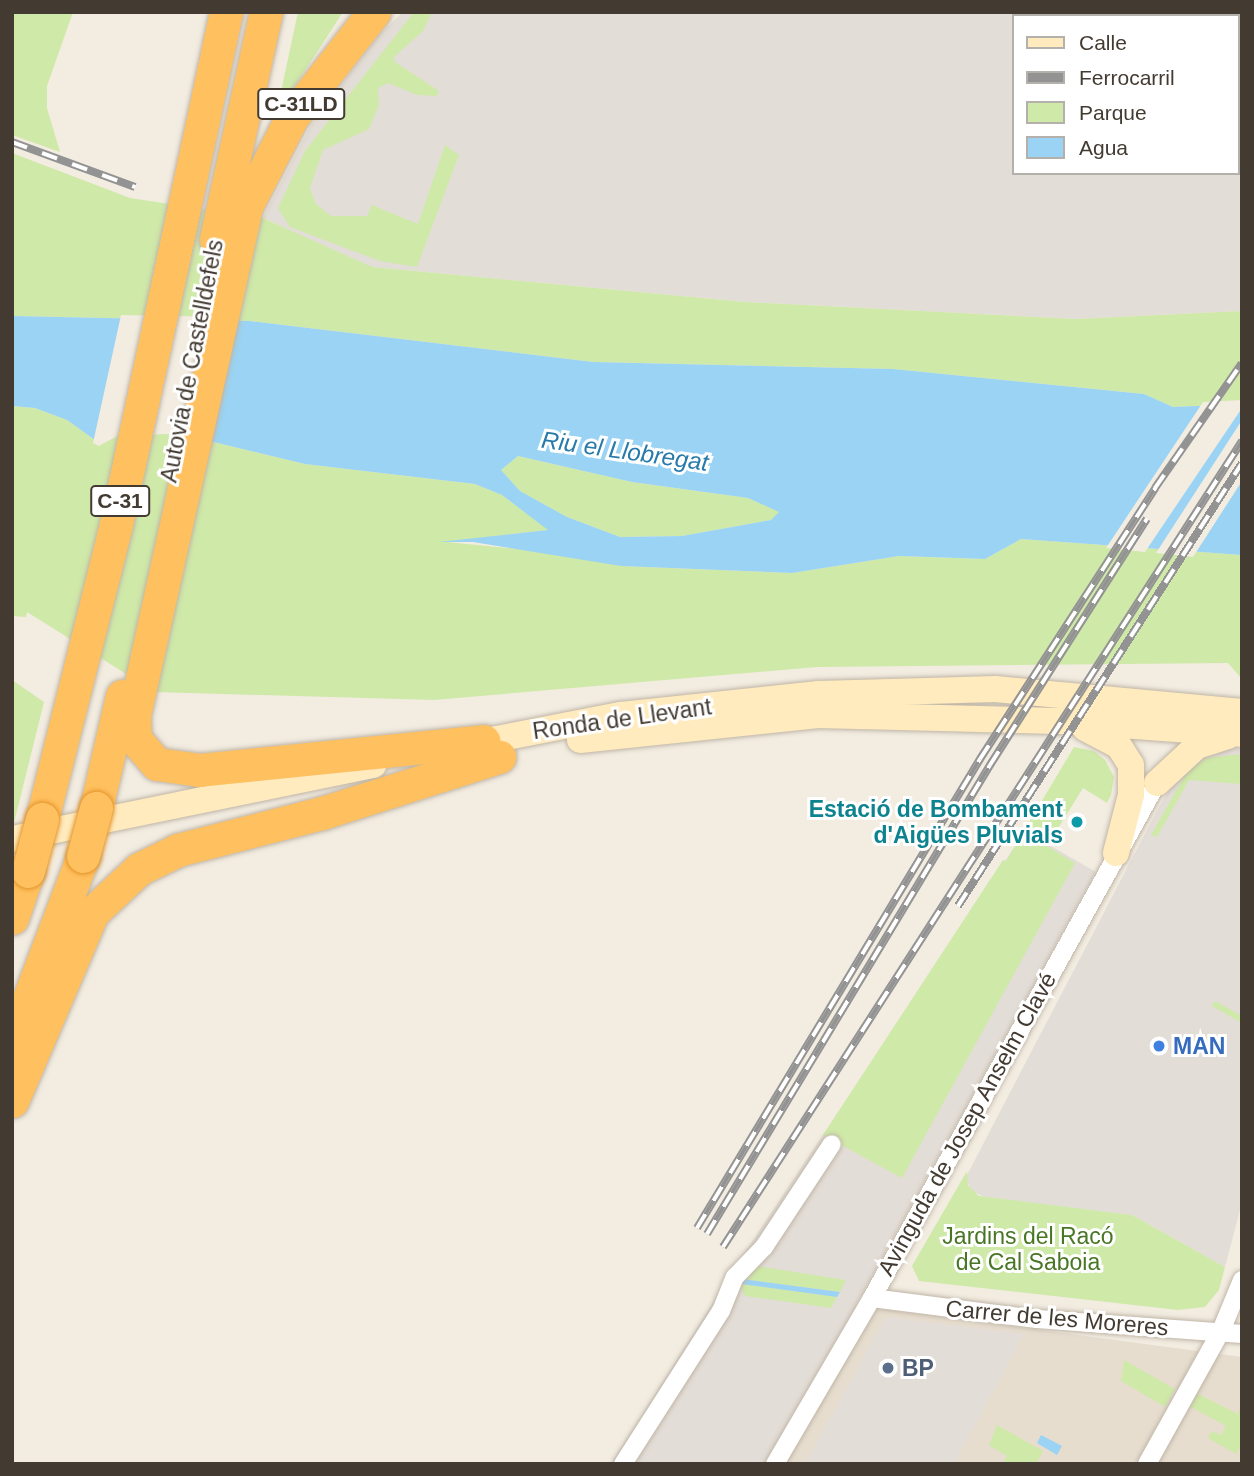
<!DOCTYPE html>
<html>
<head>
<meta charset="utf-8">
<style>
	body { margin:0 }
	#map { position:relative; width:1254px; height:1476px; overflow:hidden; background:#f2ece1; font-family:Arial,sans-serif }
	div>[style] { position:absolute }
	.residential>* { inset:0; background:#e6ddcf }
	.industrial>* { inset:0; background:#e3ddd7 }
	.green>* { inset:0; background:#cfe9a8 }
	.water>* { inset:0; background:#9ad3f3 }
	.pier>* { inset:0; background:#f2ece1 }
	.roads { filter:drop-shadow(0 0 2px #c0b6a7) drop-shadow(0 0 2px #c0b6a7) }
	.minor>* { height:18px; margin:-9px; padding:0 9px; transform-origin:9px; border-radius:9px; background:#fff }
	.secondary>* { height:26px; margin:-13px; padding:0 13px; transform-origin:13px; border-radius:13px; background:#ffebbe }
	.motorway>* { height:33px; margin:-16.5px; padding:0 16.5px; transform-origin:16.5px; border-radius:16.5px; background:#ffc05f }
	.rail>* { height:8px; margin-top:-4px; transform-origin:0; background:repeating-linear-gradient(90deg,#fff 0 16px,#939393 0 32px); box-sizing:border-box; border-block:2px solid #939393 }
	.bridges { filter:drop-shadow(0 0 2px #e3942a) drop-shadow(0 0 2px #e3942a) }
	.motorway-bridge>* { height:33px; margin:-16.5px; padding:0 16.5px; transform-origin:16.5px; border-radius:16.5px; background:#ffc05f }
	.dots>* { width:19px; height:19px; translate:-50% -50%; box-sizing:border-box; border:4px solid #fff; border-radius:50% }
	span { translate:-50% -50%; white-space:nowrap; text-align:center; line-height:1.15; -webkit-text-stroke:6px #fff; paint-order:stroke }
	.shield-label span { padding:2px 5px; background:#fff; border:2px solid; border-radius:5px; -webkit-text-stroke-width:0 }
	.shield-label { font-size:21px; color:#433b32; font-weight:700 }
	.street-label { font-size:23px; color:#433b32 }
	.culture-label { font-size:23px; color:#0d838f; font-weight:700 }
	.right { translate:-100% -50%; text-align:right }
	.shop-label { font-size:23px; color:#366cbe; font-weight:700 }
	.left { translate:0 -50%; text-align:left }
	.park-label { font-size:23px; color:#487624 }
	.service-label { font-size:23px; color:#4e5e75; font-weight:700 }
	.water-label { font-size:24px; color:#277aaa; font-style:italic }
	.frame { position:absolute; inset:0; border:14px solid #433b32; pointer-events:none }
	.legend { position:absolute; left:1012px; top:14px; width:228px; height:161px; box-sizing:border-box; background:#fff; border:2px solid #b4b1ad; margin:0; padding:9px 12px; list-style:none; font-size:21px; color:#433b32 }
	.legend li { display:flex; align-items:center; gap:14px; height:35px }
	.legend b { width:35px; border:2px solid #b4b1ad }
</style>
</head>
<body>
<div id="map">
	<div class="residential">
		<i style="clip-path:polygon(742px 1290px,1242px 1357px,1242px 1464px,629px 1464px)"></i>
	</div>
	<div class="industrial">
		<i style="clip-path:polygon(evenodd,403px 12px,1242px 12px,1242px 311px,1076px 319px,745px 302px,371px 267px,263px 218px,310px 127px,380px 34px,403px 12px,1014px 16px,1238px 16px,1238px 173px,1014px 173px,1014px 16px)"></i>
		<i style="clip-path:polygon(1224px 748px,1242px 749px,1242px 1202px,1225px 1267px,1132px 1215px,984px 1197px,971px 1190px,966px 1177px,1160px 805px,1187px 762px)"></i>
		<i style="clip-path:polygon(1025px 831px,1096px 872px,768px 1464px,612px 1462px,743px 1255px)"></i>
		<i style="clip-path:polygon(886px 1317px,1024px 1334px,954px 1464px,805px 1464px)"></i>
	</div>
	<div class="green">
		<i style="clip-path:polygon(12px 12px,73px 12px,47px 86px,47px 108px,60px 152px,12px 135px)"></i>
		<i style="clip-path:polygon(298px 12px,343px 12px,276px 115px)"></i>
		<i style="clip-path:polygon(414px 12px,432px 12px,423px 31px,394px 57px,395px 62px,439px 91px,437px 96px,417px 95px,388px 83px,378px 88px,379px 105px,369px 129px,323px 150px,310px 188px,316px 204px,331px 216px,367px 216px,372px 205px,418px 224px,445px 145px,459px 155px,417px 267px,380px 261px,290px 227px,278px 208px,305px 151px)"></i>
		<i style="clip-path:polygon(12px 153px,130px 198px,263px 218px,372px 267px,745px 302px,1076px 319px,1242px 311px,1242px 404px,1173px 407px,1144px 394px,893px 369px,593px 362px,249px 321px,12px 316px)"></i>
		<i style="clip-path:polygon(12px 406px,35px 408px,67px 420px,99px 443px,116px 433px,168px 431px,305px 464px,475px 484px,502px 495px,549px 530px,447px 542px,549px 552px,621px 566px,792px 573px,899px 556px,985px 559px,1021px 539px,1242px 555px,1242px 679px,1228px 663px,817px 667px,434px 700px,155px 692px,27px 612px,26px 617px,12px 616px)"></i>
		<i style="clip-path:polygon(518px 456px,632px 482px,748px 498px,780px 512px,771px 520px,682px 536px,620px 537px,567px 517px,520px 491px,501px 470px)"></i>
		<i style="clip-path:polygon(12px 680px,44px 702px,12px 831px)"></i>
		<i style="clip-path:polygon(1074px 747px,1094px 751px,1105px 760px,1114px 777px,1111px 795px,1107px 803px,1083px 788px,1047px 846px,1075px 863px,902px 1178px,823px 1135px,1003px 860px,1006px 861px)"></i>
		<i style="clip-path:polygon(1242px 754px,1242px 784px,1189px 780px,1157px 837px,1151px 835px,1188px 770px,1206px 758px)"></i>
		<i style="clip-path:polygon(1215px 1001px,1242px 1016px,1242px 1023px,1212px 1006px)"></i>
		<i style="clip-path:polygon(967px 1171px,968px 1185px,979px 1196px,1132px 1215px,1225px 1267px,1219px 1290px,1205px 1307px,1178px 1310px,919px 1281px,912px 1266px)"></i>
		<i style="clip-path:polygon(756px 1265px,763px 1267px,846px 1280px,840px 1292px,742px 1279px,742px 1284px,837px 1297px,831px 1308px,745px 1296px,738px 1282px)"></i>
		<i style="clip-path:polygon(1124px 1360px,1175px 1389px,1165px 1407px,1121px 1381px)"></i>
		<i style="clip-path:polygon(1196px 1393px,1238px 1414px,1242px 1399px,1242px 1444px,1236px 1454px,1208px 1438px,1212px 1431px,1221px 1435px,1226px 1426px,1189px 1406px)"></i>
		<i style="clip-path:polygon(997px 1425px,1043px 1451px,1036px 1464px,1002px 1464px,1007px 1456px,989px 1445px)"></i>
	</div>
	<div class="water">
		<i style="clip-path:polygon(evenodd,12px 316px,249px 321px,593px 362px,893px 369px,1144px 394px,1173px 407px,1242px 404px,1242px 555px,1021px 539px,985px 559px,899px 556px,792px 573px,621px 566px,473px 542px,439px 542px,548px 530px,502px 495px,475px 484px,305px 464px,168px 431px,116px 433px,99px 443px,67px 420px,35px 408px,12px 406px,12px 316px,518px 456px,632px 482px,748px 498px,779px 512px,771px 520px,682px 536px,620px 537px,567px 517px,520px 491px,501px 470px,518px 456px)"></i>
		<i style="clip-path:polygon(742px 1279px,840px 1292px,837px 1297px,741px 1284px)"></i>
		<i style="clip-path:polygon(1041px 1435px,1062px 1446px,1057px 1455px,1037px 1443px)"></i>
	</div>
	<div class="pier">
		<i style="clip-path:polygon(121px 315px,230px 317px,202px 443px,168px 434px,117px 436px,99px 446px,93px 443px)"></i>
		<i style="clip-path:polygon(1242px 400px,1242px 408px,1145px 552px,1106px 548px,1203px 402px)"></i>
		<i style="clip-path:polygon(1242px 420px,1242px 481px,1193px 557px,1156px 553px)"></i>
	</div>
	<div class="roads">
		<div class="minor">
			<i style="left:1155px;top:16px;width:6px;rotate:-45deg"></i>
			<i style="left:1172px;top:16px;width:4px;rotate:-63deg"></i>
			<i style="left:872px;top:1298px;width:166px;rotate:7.3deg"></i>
			<i style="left:1037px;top:1319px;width:206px;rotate:4.2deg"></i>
			<i style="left:623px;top:1464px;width:182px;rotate:-57.4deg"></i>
			<i style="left:721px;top:1311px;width:37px;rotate:-68deg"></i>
			<i style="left:735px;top:1277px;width:42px;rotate:-46deg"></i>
			<i style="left:764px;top:1247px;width:123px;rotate:-56.6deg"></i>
			<i style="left:775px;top:1464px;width:192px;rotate:-59.7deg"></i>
			<i style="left:872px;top:1298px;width:589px;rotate:-61.04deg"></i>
			<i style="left:1147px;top:1464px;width:152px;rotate:-60.9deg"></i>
			<i style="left:1221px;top:1331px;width:55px;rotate:-67.6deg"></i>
		</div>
		<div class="secondary">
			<i style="left:1085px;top:728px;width:38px;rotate:28deg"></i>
			<i style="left:1119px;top:746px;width:22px;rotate:58deg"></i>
			<i style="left:1131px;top:765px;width:30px;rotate:90deg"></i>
			<i style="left:1131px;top:795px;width:60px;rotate:104.5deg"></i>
			<i style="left:580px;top:740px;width:237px;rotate:-6deg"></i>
			<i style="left:816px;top:715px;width:251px;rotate:1.4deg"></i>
			<i style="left:1067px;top:721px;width:175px;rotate:4.2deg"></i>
			<i style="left:466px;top:745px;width:158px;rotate:-11deg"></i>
			<i style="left:621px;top:715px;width:199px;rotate:-6.1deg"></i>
			<i style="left:819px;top:694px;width:176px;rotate:-1.6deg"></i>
			<i style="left:995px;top:689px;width:248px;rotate:5.3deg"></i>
			<i style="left:1157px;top:783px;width:54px;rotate:-42.8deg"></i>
			<i style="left:1197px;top:746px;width:32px;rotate:-18deg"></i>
			<i style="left:12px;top:839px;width:369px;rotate:-11.6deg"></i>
		</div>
		<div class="motorway">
			<i style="left:246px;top:207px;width:520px;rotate:102.43deg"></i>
			<i style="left:134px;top:715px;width:24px;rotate:88deg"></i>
			<i style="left:135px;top:739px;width:33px;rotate:49deg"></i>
			<i style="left:157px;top:764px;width:42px;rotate:8.1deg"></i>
			<i style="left:199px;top:770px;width:286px;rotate:-5.8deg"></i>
			<i style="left:237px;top:224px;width:120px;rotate:-62.8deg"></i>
			<i style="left:292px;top:117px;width:133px;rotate:-52deg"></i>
			<i style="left:216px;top:239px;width:232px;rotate:-77.6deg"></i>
			<i style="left:96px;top:808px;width:115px;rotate:-76.9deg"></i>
			<i style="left:42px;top:819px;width:304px;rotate:-75.9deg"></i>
			<i style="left:116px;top:524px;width:524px;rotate:-77.87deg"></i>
			<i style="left:12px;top:918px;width:50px;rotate:-71.2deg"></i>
			<i style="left:12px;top:1043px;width:200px;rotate:-69.2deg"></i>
			<i style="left:12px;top:1101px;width:204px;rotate:-66.9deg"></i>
			<i style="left:92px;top:913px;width:64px;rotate:-43.1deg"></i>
			<i style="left:139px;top:869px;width:43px;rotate:-26deg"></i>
			<i style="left:178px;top:850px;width:149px;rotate:-14.4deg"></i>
			<i style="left:322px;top:813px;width:186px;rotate:-17.6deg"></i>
		</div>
	</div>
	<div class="rail">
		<i style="left:12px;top:142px;width:131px;rotate:20.1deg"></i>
		<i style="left:958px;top:906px;width:526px;rotate:-57.34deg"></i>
		<i style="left:697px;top:1228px;width:548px;rotate:-58.89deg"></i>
		<i style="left:980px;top:759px;width:323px;rotate:-57.1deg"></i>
		<i style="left:1155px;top:488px;width:152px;rotate:-55.2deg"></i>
		<i style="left:707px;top:1234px;width:548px;rotate:-58.89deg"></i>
		<i style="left:990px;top:765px;width:292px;rotate:-57.5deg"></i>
		<i style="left:723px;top:1247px;width:959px;rotate:-57.22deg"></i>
	</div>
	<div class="bridges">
		<div class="motorway-bridge">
			<i style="left:83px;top:856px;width:50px;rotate:-74.8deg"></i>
			<i style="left:28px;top:871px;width:54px;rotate:-74.9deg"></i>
		</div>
	</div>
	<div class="dots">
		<i style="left:1077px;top:822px;background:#0f9aa8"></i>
		<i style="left:1159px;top:1046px;background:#3f7fe0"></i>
		<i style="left:888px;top:1368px;background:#5c6f8a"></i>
	</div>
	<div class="shield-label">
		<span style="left:301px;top:104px">C-31LD</span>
		<span style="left:120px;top:501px">C-31</span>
	</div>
	<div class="street-label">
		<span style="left:192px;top:361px;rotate:-79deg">Autovia de Castelldefels</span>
		<span style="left:622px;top:719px;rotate:-8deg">Ronda de Llevant</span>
		<span style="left:967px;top:1124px;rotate:-61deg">Avinguda de Josep Anselm Clavé</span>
		<span style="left:1057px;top:1318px;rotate:5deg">Carrer de les Moreres</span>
	</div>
	<div class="culture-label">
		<span class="right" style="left:1063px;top:822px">Estació de Bombament<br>d'Aigües Pluvials</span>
	</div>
	<div class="shop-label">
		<span class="left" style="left:1173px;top:1046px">MAN</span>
	</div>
	<div class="park-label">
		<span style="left:1028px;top:1249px">Jardins del Racó<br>de Cal Saboia</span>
	</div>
	<div class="service-label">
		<span class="left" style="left:902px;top:1368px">BP</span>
	</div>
	<div class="water-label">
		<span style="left:625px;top:451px;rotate:8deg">Riu el Llobregat</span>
	</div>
	<div class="frame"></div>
	<ul class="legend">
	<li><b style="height:9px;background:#ffebbe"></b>Calle</li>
	<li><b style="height:9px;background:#939393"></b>Ferrocarril</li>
	<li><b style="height:19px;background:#cfe9a8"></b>Parque</li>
	<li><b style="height:19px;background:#9ad3f3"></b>Agua</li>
	</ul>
</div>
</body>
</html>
